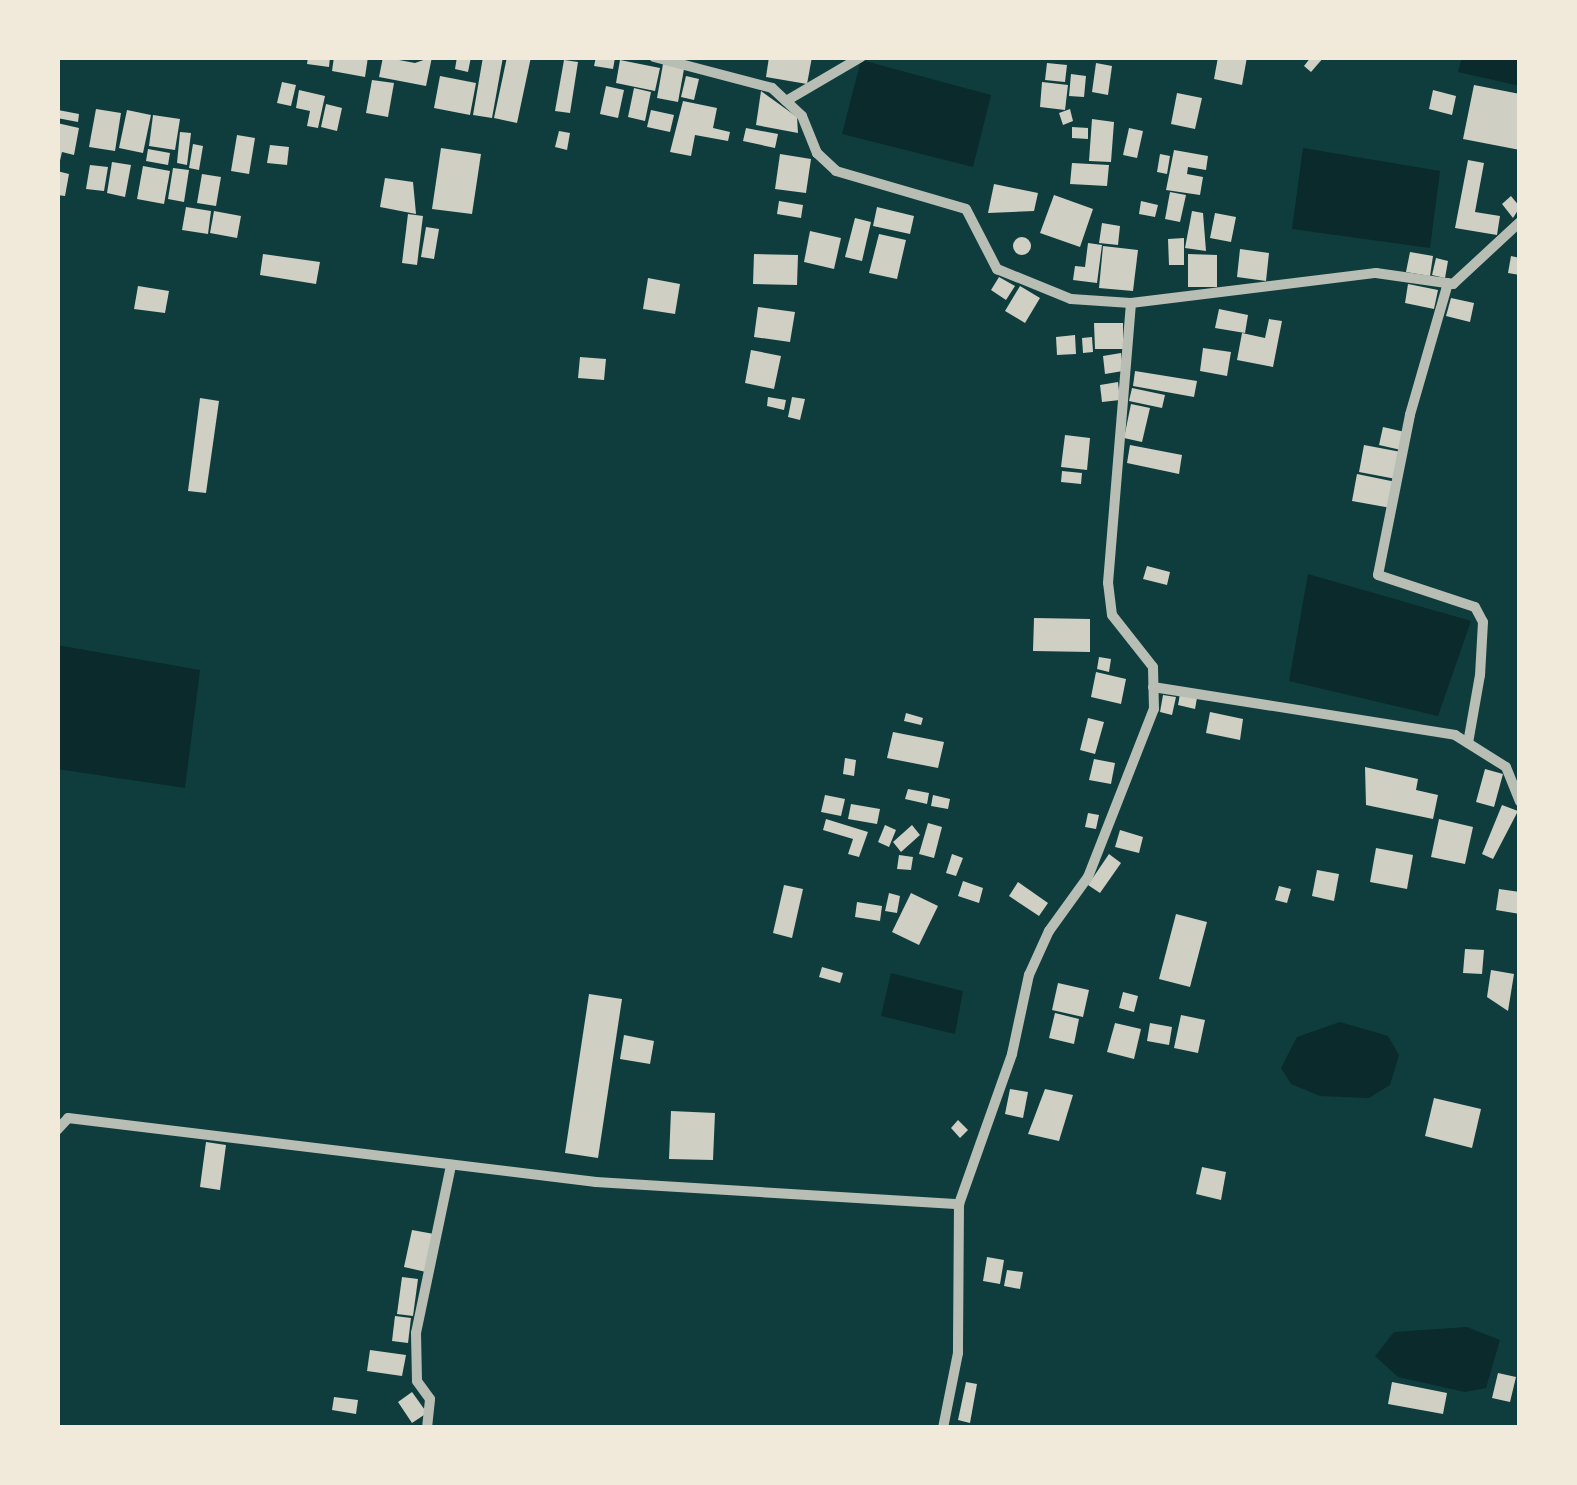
<!DOCTYPE html>
<html>
<head>
<meta charset="utf-8">
<style>
	body { margin:0 }
	#map { position:relative; width:1577px; height:1485px; overflow:hidden; background:#0f3d3e; font-family:Raleway,sans-serif }
	div>[style] { position:absolute }
	.water>* { inset:0; background:#0a2a2b }
	.building>* { inset:0; background:#cfcfc3 }
	.round { border-radius:50% }
	.minor>* { height:10px; margin:-5px; padding:0 5px; transform-origin:5px; border-radius:5px; background:#b8beb3 }
	span { translate:-50% -50%; white-space:nowrap; text-align:center; line-height:1.15; -webkit-text-stroke:9px #f1e9da; paint-order:stroke }
	.frame { position:absolute; inset:0; border:60px solid #f1e9da; pointer-events:none }
</style>
</head>
<body>
<div id="map">
	<div class="water">
		<i style="clip-path:polygon(1462px 57px,1520px 57px,1520px 86px,1458px 72px)"></i>
		<i style="clip-path:polygon(861px 60px,991px 95px,973px 167px,842px 134px)"></i>
		<i style="clip-path:polygon(1303px 148px,1440px 171px,1430px 248px,1292px 229px)"></i>
		<i style="clip-path:polygon(1308px 574px,1471px 621px,1438px 716px,1289px 681px)"></i>
		<i style="clip-path:polygon(57px 645px,200px 670px,185px 788px,57px 769px)"></i>
		<i style="clip-path:polygon(891px 973px,963px 991px,955px 1034px,881px 1016px)"></i>
		<i style="clip-path:polygon(1340px 1022px,1388px 1036px,1399px 1055px,1390px 1085px,1369px 1098px,1320px 1096px,1291px 1084px,1281px 1068px,1297px 1037px)"></i>
		<i style="clip-path:polygon(1467px 1327px,1500px 1340px,1486px 1388px,1465px 1392px,1398px 1377px,1375px 1356px,1394px 1332px)"></i>
	</div>
	<div class="building">
		<i style="clip-path:polygon(308px 57px,330px 57px,329px 67px,307px 64px)"></i>
		<i style="clip-path:polygon(334px 57px,368px 57px,365px 77px,332px 71px)"></i>
		<i style="clip-path:polygon(383px 57px,415px 63px,432px 57px,426px 86px,379px 77px)"></i>
		<i style="clip-path:polygon(457px 57px,471px 57px,468px 72px,455px 69px)"></i>
		<i style="clip-path:polygon(483px 57px,503px 57px,492px 118px,473px 115px)"></i>
		<i style="clip-path:polygon(507px 57px,531px 57px,517px 123px,494px 118px)"></i>
		<i style="clip-path:polygon(596px 57px,615px 58px,613px 69px,594px 66px)"></i>
		<i style="clip-path:polygon(769px 57px,812px 57px,807px 84px,766px 77px)"></i>
		<i style="clip-path:polygon(1218px 57px,1247px 57px,1242px 85px,1214px 79px)"></i>
		<i style="clip-path:polygon(1311px 57px,1324px 57px,1311px 72px,1304px 66px)"></i>
		<i style="clip-path:polygon(564px 60px,578px 62px,570px 113px,555px 111px)"></i>
		<i style="clip-path:polygon(620px 60px,660px 68px,655px 91px,616px 83px)"></i>
		<i style="clip-path:polygon(1047px 63px,1067px 65px,1065px 82px,1045px 80px)"></i>
		<i style="clip-path:polygon(1096px 63px,1112px 66px,1108px 95px,1092px 92px)"></i>
		<i style="clip-path:polygon(663px 64px,684px 69px,678px 102px,657px 98px)"></i>
		<i style="clip-path:polygon(1071px 74px,1086px 76px,1084px 97px,1069px 96px)"></i>
		<i style="clip-path:polygon(440px 76px,476px 83px,470px 115px,434px 108px)"></i>
		<i style="clip-path:polygon(686px 76px,699px 79px,694px 100px,681px 97px)"></i>
		<i style="clip-path:polygon(372px 80px,394px 83px,388px 117px,366px 113px)"></i>
		<i style="clip-path:polygon(282px 82px,296px 85px,291px 106px,277px 103px)"></i>
		<i style="clip-path:polygon(1042px 82px,1068px 85px,1065px 110px,1040px 107px)"></i>
		<i style="clip-path:polygon(1474px 85px,1520px 94px,1520px 150px,1463px 139px)"></i>
		<i style="clip-path:polygon(606px 86px,624px 90px,618px 118px,600px 114px)"></i>
		<i style="clip-path:polygon(634px 88px,651px 92px,645px 121px,628px 117px)"></i>
		<i style="clip-path:polygon(299px 90px,325px 96px,318px 128px,307px 126px,310px 111px,296px 108px)"></i>
		<i style="clip-path:polygon(1433px 90px,1456px 96px,1452px 115px,1429px 109px)"></i>
		<i style="clip-path:polygon(761px 91px,797px 117px,798px 133px,756px 125px)"></i>
		<i style="clip-path:polygon(1177px 93px,1202px 98px,1195px 129px,1171px 124px)"></i>
		<i style="clip-path:polygon(683px 101px,717px 108px,713px 128px,730px 132px,728px 141px,695px 135px,691px 156px,670px 152px)"></i>
		<i style="clip-path:polygon(326px 104px,342px 108px,337px 131px,321px 127px)"></i>
		<i style="clip-path:polygon(96px 109px,121px 113px,115px 151px,89px 147px)"></i>
		<i style="clip-path:polygon(1070px 109px,1073px 121px,1063px 125px,1059px 113px)"></i>
		<i style="clip-path:polygon(58px 110px,79px 114px,78px 122px,57px 118px)"></i>
		<i style="clip-path:polygon(127px 110px,151px 115px,143px 153px,119px 148px)"></i>
		<i style="clip-path:polygon(651px 110px,674px 115px,670px 132px,647px 127px)"></i>
		<i style="clip-path:polygon(153px 115px,180px 119px,175px 150px,149px 146px)"></i>
		<i style="clip-path:polygon(1092px 119px,1114px 122px,1111px 162px,1089px 161px)"></i>
		<i style="clip-path:polygon(57px 123px,79px 128px,74px 155px,62px 152px,59px 165px)"></i>
		<i style="clip-path:polygon(1072px 127px,1088px 128px,1088px 139px,1072px 138px)"></i>
		<i style="clip-path:polygon(746px 128px,778px 134px,775px 148px,743px 141px)"></i>
		<i style="clip-path:polygon(1129px 128px,1143px 131px,1137px 158px,1123px 155px)"></i>
		<i style="clip-path:polygon(559px 131px,570px 133px,567px 150px,555px 147px)"></i>
		<i style="clip-path:polygon(180px 132px,191px 133px,187px 165px,177px 163px)"></i>
		<i style="clip-path:polygon(237px 135px,255px 138px,249px 174px,231px 171px)"></i>
		<i style="clip-path:polygon(193px 144px,203px 146px,199px 170px,189px 168px)"></i>
		<i style="clip-path:polygon(270px 145px,289px 147px,287px 165px,267px 163px)"></i>
		<i style="clip-path:polygon(441px 148px,481px 154px,472px 214px,432px 209px)"></i>
		<i style="clip-path:polygon(148px 149px,170px 153px,168px 165px,146px 161px)"></i>
		<i style="clip-path:polygon(1174px 150px,1208px 156px,1206px 170px,1188px 167px,1187px 174px,1203px 177px,1200px 195px,1166px 190px)"></i>
		<i style="clip-path:polygon(780px 154px,811px 159px,806px 193px,775px 189px)"></i>
		<i style="clip-path:polygon(1160px 154px,1170px 156px,1167px 174px,1157px 172px)"></i>
		<i style="clip-path:polygon(1468px 160px,1484px 163px,1475px 212px,1500px 216px,1497px 235px,1455px 228px)"></i>
		<i style="clip-path:polygon(112px 162px,131px 165px,125px 197px,107px 193px)"></i>
		<i style="clip-path:polygon(1072px 163px,1109px 165px,1107px 186px,1070px 184px)"></i>
		<i style="clip-path:polygon(90px 165px,108px 167px,104px 191px,86px 189px)"></i>
		<i style="clip-path:polygon(143px 166px,170px 171px,164px 204px,137px 199px)"></i>
		<i style="clip-path:polygon(173px 168px,189px 170px,184px 202px,168px 199px)"></i>
		<i style="clip-path:polygon(57px 171px,69px 174px,65px 196px,57px 195px)"></i>
		<i style="clip-path:polygon(202px 174px,221px 177px,216px 206px,197px 203px)"></i>
		<i style="clip-path:polygon(385px 178px,413px 182px,416px 214px,380px 207px)"></i>
		<i style="clip-path:polygon(994px 184px,1038px 193px,1034px 211px,988px 213px)"></i>
		<i style="clip-path:polygon(1170px 192px,1186px 195px,1180px 222px,1165px 219px)"></i>
		<i style="clip-path:polygon(1054px 195px,1093px 209px,1080px 247px,1040px 233px)"></i>
		<i style="clip-path:polygon(1511px 196px,1520px 207px,1513px 218px,1502px 204px)"></i>
		<i style="clip-path:polygon(779px 201px,803px 205px,801px 218px,777px 214px)"></i>
		<i style="clip-path:polygon(1141px 201px,1158px 205px,1155px 217px,1139px 214px)"></i>
		<i style="clip-path:polygon(186px 207px,211px 211px,208px 234px,182px 230px)"></i>
		<i style="clip-path:polygon(877px 207px,914px 216px,910px 234px,873px 226px)"></i>
		<i style="clip-path:polygon(214px 211px,241px 216px,237px 238px,210px 233px)"></i>
		<i style="clip-path:polygon(1192px 211px,1203px 213px,1206px 251px,1185px 248px)"></i>
		<i style="clip-path:polygon(1215px 213px,1236px 217px,1231px 242px,1210px 238px)"></i>
		<i style="clip-path:polygon(408px 214px,423px 216px,417px 265px,402px 263px)"></i>
		<i style="clip-path:polygon(855px 218px,871px 222px,862px 261px,845px 257px)"></i>
		<i style="clip-path:polygon(1102px 223px,1120px 226px,1118px 245px,1099px 243px)"></i>
		<i style="clip-path:polygon(426px 227px,439px 229px,434px 259px,421px 257px)"></i>
		<i style="clip-path:polygon(810px 231px,841px 238px,834px 269px,804px 262px)"></i>
		<i style="clip-path:polygon(879px 234px,906px 240px,897px 279px,869px 273px)"></i>
		<i class="round" style="left:1013px;top:237px;width:18px;height:18px"></i>
		<i style="clip-path:polygon(1184px 238px,1184px 265px,1169px 265px,1168px 239px)"></i>
		<i style="clip-path:polygon(1088px 243px,1102px 245px,1097px 283px,1073px 280px,1075px 266px,1085px 267px)"></i>
		<i style="clip-path:polygon(1103px 246px,1138px 250px,1133px 291px,1099px 288px)"></i>
		<i style="clip-path:polygon(1240px 249px,1269px 253px,1266px 281px,1237px 277px)"></i>
		<i style="clip-path:polygon(1410px 252px,1433px 256px,1430px 276px,1406px 272px)"></i>
		<i style="clip-path:polygon(263px 254px,320px 262px,316px 284px,260px 275px)"></i>
		<i style="clip-path:polygon(754px 254px,798px 255px,797px 285px,753px 284px)"></i>
		<i style="clip-path:polygon(1188px 254px,1217px 255px,1217px 287px,1188px 287px)"></i>
		<i style="clip-path:polygon(1511px 256px,1520px 258px,1520px 275px,1508px 273px)"></i>
		<i style="clip-path:polygon(1436px 258px,1448px 261px,1445px 278px,1432px 275px)"></i>
		<i style="clip-path:polygon(999px 277px,1015px 286px,1006px 300px,991px 290px)"></i>
		<i style="clip-path:polygon(648px 278px,680px 284px,675px 314px,643px 309px)"></i>
		<i style="clip-path:polygon(1408px 284px,1438px 290px,1434px 309px,1405px 303px)"></i>
		<i style="clip-path:polygon(138px 286px,169px 291px,165px 313px,134px 309px)"></i>
		<i style="clip-path:polygon(1020px 286px,1040px 298px,1025px 323px,1005px 311px)"></i>
		<i style="clip-path:polygon(1451px 298px,1474px 303px,1470px 322px,1446px 316px)"></i>
		<i style="clip-path:polygon(758px 307px,795px 312px,790px 342px,754px 337px)"></i>
		<i style="clip-path:polygon(1219px 309px,1248px 315px,1245px 333px,1215px 328px)"></i>
		<i style="clip-path:polygon(1269px 319px,1282px 321px,1273px 367px,1237px 360px,1242px 333px,1265px 338px)"></i>
		<i style="clip-path:polygon(1094px 323px,1123px 323px,1123px 349px,1095px 349px)"></i>
		<i style="clip-path:polygon(1075px 335px,1076px 354px,1057px 355px,1056px 337px)"></i>
		<i style="clip-path:polygon(1092px 337px,1093px 352px,1083px 353px,1082px 338px)"></i>
		<i style="clip-path:polygon(1203px 348px,1231px 352px,1227px 376px,1200px 371px)"></i>
		<i style="clip-path:polygon(751px 350px,781px 356px,774px 389px,745px 383px)"></i>
		<i style="clip-path:polygon(1121px 353px,1123px 371px,1105px 374px,1103px 356px)"></i>
		<i style="clip-path:polygon(580px 357px,606px 359px,604px 380px,578px 378px)"></i>
		<i style="clip-path:polygon(1135px 371px,1197px 381px,1194px 397px,1133px 386px)"></i>
		<i style="clip-path:polygon(1118px 382px,1120px 400px,1102px 402px,1100px 385px)"></i>
		<i style="clip-path:polygon(1132px 388px,1165px 395px,1162px 408px,1129px 401px)"></i>
		<i style="clip-path:polygon(768px 397px,786px 400px,784px 410px,767px 406px)"></i>
		<i style="clip-path:polygon(792px 397px,805px 399px,800px 420px,788px 417px)"></i>
		<i style="clip-path:polygon(200px 398px,219px 401px,206px 493px,188px 491px)"></i>
		<i style="clip-path:polygon(1131px 404px,1150px 408px,1142px 442px,1124px 438px)"></i>
		<i style="clip-path:polygon(1383px 427px,1405px 432px,1401px 450px,1379px 445px)"></i>
		<i style="clip-path:polygon(1065px 435px,1090px 438px,1087px 470px,1061px 467px)"></i>
		<i style="clip-path:polygon(1130px 445px,1182px 455px,1179px 474px,1127px 463px)"></i>
		<i style="clip-path:polygon(1364px 445px,1401px 452px,1396px 479px,1359px 472px)"></i>
		<i style="clip-path:polygon(1062px 471px,1082px 473px,1081px 484px,1061px 482px)"></i>
		<i style="clip-path:polygon(1357px 474px,1396px 482px,1391px 508px,1352px 501px)"></i>
		<i style="clip-path:polygon(1147px 566px,1170px 572px,1167px 585px,1143px 579px)"></i>
		<i style="clip-path:polygon(1034px 618px,1090px 619px,1090px 652px,1033px 651px)"></i>
		<i style="clip-path:polygon(1099px 657px,1111px 659px,1109px 672px,1097px 669px)"></i>
		<i style="clip-path:polygon(1096px 672px,1126px 679px,1121px 704px,1091px 697px)"></i>
		<i style="clip-path:polygon(1180px 694px,1197px 698px,1195px 709px,1178px 705px)"></i>
		<i style="clip-path:polygon(1163px 695px,1176px 697px,1172px 715px,1160px 712px)"></i>
		<i style="clip-path:polygon(1210px 712px,1243px 719px,1240px 740px,1206px 733px)"></i>
		<i style="clip-path:polygon(906px 713px,923px 718px,921px 725px,904px 721px)"></i>
		<i style="clip-path:polygon(1088px 718px,1104px 722px,1095px 754px,1080px 750px)"></i>
		<i style="clip-path:polygon(893px 732px,944px 742px,938px 768px,887px 758px)"></i>
		<i style="clip-path:polygon(845px 758px,856px 760px,854px 776px,843px 774px)"></i>
		<i style="clip-path:polygon(1094px 759px,1115px 763px,1111px 784px,1089px 780px)"></i>
		<i style="clip-path:polygon(1365px 767px,1418px 779px,1416px 790px,1438px 795px,1433px 819px,1366px 805px)"></i>
		<i style="clip-path:polygon(1485px 769px,1503px 774px,1494px 807px,1476px 802px)"></i>
		<i style="clip-path:polygon(908px 789px,929px 793px,927px 804px,905px 799px)"></i>
		<i style="clip-path:polygon(825px 795px,845px 799px,841px 816px,821px 812px)"></i>
		<i style="clip-path:polygon(933px 795px,950px 799px,948px 809px,931px 806px)"></i>
		<i style="clip-path:polygon(851px 804px,880px 809px,877px 824px,848px 819px)"></i>
		<i style="clip-path:polygon(1502px 805px,1518px 811px,1493px 859px,1482px 854px)"></i>
		<i style="clip-path:polygon(1088px 813px,1099px 815px,1096px 829px,1085px 827px)"></i>
		<i style="clip-path:polygon(826px 819px,868px 832px,859px 857px,848px 854px,853px 839px,823px 830px)"></i>
		<i style="clip-path:polygon(1439px 819px,1473px 827px,1465px 864px,1431px 857px)"></i>
		<i style="clip-path:polygon(928px 823px,942px 827px,934px 858px,919px 854px)"></i>
		<i style="clip-path:polygon(885px 825px,896px 830px,889px 847px,878px 842px)"></i>
		<i style="clip-path:polygon(912px 825px,920px 835px,901px 852px,893px 842px)"></i>
		<i style="clip-path:polygon(1120px 830px,1143px 837px,1139px 853px,1115px 847px)"></i>
		<i style="clip-path:polygon(1376px 848px,1413px 855px,1407px 889px,1370px 882px)"></i>
		<i style="clip-path:polygon(952px 854px,963px 858px,956px 876px,946px 873px)"></i>
		<i style="clip-path:polygon(1109px 854px,1121px 863px,1100px 893px,1088px 885px)"></i>
		<i style="clip-path:polygon(899px 855px,913px 857px,911px 870px,897px 869px)"></i>
		<i style="clip-path:polygon(1317px 870px,1339px 874px,1334px 901px,1312px 896px)"></i>
		<i style="clip-path:polygon(963px 881px,983px 888px,979px 903px,958px 896px)"></i>
		<i style="clip-path:polygon(1018px 882px,1048px 903px,1039px 916px,1009px 896px)"></i>
		<i style="clip-path:polygon(784px 885px,803px 889px,792px 938px,773px 933px)"></i>
		<i style="clip-path:polygon(1279px 886px,1291px 889px,1287px 903px,1275px 900px)"></i>
		<i style="clip-path:polygon(1499px 889px,1520px 892px,1520px 914px,1496px 910px)"></i>
		<i style="clip-path:polygon(889px 893px,900px 896px,897px 913px,885px 911px)"></i>
		<i style="clip-path:polygon(911px 893px,938px 906px,919px 945px,892px 932px)"></i>
		<i style="clip-path:polygon(857px 902px,882px 906px,880px 921px,855px 917px)"></i>
		<i style="clip-path:polygon(1176px 914px,1207px 922px,1190px 987px,1159px 979px)"></i>
		<i style="clip-path:polygon(1465px 949px,1484px 950px,1482px 974px,1463px 973px)"></i>
		<i style="clip-path:polygon(822px 967px,843px 973px,840px 983px,819px 977px)"></i>
		<i style="clip-path:polygon(1491px 970px,1514px 974px,1508px 1011px,1487px 997px)"></i>
		<i style="clip-path:polygon(1058px 983px,1089px 990px,1083px 1017px,1052px 1010px)"></i>
		<i style="clip-path:polygon(1123px 992px,1138px 996px,1134px 1012px,1119px 1008px)"></i>
		<i style="clip-path:polygon(589px 994px,622px 999px,598px 1158px,565px 1153px)"></i>
		<i style="clip-path:polygon(1055px 1013px,1079px 1019px,1074px 1044px,1049px 1038px)"></i>
		<i style="clip-path:polygon(1181px 1015px,1205px 1020px,1198px 1053px,1174px 1048px)"></i>
		<i style="clip-path:polygon(1115px 1023px,1141px 1029px,1134px 1059px,1107px 1052px)"></i>
		<i style="clip-path:polygon(1150px 1023px,1172px 1027px,1169px 1045px,1147px 1041px)"></i>
		<i style="clip-path:polygon(624px 1035px,654px 1041px,650px 1064px,620px 1059px)"></i>
		<i style="clip-path:polygon(1010px 1089px,1028px 1092px,1023px 1118px,1005px 1114px)"></i>
		<i style="clip-path:polygon(1045px 1089px,1073px 1095px,1059px 1141px,1028px 1134px)"></i>
		<i style="clip-path:polygon(1434px 1098px,1481px 1109px,1472px 1148px,1425px 1136px)"></i>
		<i style="clip-path:polygon(671px 1111px,715px 1113px,713px 1160px,669px 1159px)"></i>
		<i style="clip-path:polygon(958px 1120px,968px 1130px,960px 1138px,951px 1128px)"></i>
		<i style="clip-path:polygon(206px 1142px,226px 1145px,220px 1190px,200px 1187px)"></i>
		<i style="clip-path:polygon(1202px 1167px,1226px 1172px,1221px 1200px,1196px 1194px)"></i>
		<i style="clip-path:polygon(412px 1230px,434px 1234px,426px 1272px,404px 1267px)"></i>
		<i style="clip-path:polygon(987px 1257px,1004px 1260px,1000px 1284px,983px 1281px)"></i>
		<i style="clip-path:polygon(1007px 1270px,1023px 1272px,1020px 1289px,1004px 1286px)"></i>
		<i style="clip-path:polygon(402px 1277px,418px 1279px,413px 1316px,397px 1314px)"></i>
		<i style="clip-path:polygon(395px 1316px,411px 1318px,408px 1343px,392px 1341px)"></i>
		<i style="clip-path:polygon(370px 1350px,406px 1355px,402px 1376px,367px 1371px)"></i>
		<i style="clip-path:polygon(1498px 1373px,1516px 1377px,1510px 1402px,1492px 1398px)"></i>
		<i style="clip-path:polygon(966px 1382px,977px 1384px,970px 1423px,958px 1420px)"></i>
		<i style="clip-path:polygon(1392px 1382px,1447px 1393px,1443px 1414px,1388px 1404px)"></i>
		<i style="clip-path:polygon(412px 1392px,427px 1413px,412px 1423px,398px 1402px)"></i>
		<i style="clip-path:polygon(334px 1397px,358px 1400px,356px 1414px,332px 1410px)"></i>
	</div>
	<div class="minor">
		<i style="left:654px;top:57px;width:122px;rotate:14.7deg"></i>
		<i style="left:772px;top:88px;width:41px;rotate:43deg"></i>
		<i style="left:802px;top:116px;width:40px;rotate:68deg"></i>
		<i style="left:817px;top:153px;width:26px;rotate:43deg"></i>
		<i style="left:836px;top:171px;width:135px;rotate:16.3deg"></i>
		<i style="left:966px;top:209px;width:68px;rotate:62.7deg"></i>
		<i style="left:997px;top:269px;width:80px;rotate:22.1deg"></i>
		<i style="left:1071px;top:299px;width:60px;rotate:3.8deg"></i>
		<i style="left:1131px;top:303px;width:247px;rotate:-7deg"></i>
		<i style="left:1376px;top:273px;width:78px;rotate:8.1deg"></i>
		<i style="left:1453px;top:284px;width:91px;rotate:-42.8deg"></i>
		<i style="left:786px;top:101px;width:87px;rotate:-30.4deg"></i>
		<i style="left:1448px;top:283px;width:137px;rotate:106.1deg"></i>
		<i style="left:1410px;top:415px;width:163px;rotate:101.3deg"></i>
		<i style="left:1378px;top:575px;width:102px;rotate:18.3deg"></i>
		<i style="left:1475px;top:607px;width:17px;rotate:62deg"></i>
		<i style="left:1483px;top:622px;width:53px;rotate:93.2deg"></i>
		<i style="left:1480px;top:675px;width:69px;rotate:100deg"></i>
		<i style="left:1153px;top:687px;width:306px;rotate:9deg"></i>
		<i style="left:1455px;top:735px;width:60px;rotate:32.1deg"></i>
		<i style="left:1506px;top:767px;width:37px;rotate:68deg"></i>
		<i style="left:57px;top:1130px;width:16px;rotate:-47deg"></i>
		<i style="left:68px;top:1118px;width:532px;rotate:6.91deg"></i>
		<i style="left:596px;top:1182px;width:364px;rotate:3.5deg"></i>
		<i style="left:959px;top:1204px;width:149px;rotate:90.4deg"></i>
		<i style="left:958px;top:1353px;width:76px;rotate:101.3deg"></i>
		<i style="left:959px;top:1204px;width:159px;rotate:-70.5deg"></i>
		<i style="left:1012px;top:1054px;width:81px;rotate:-77.9deg"></i>
		<i style="left:1029px;top:975px;width:48px;rotate:-65.6deg"></i>
		<i style="left:1049px;top:931px;width:67px;rotate:-54.2deg"></i>
		<i style="left:1088px;top:877px;width:180px;rotate:-68.6deg"></i>
		<i style="left:1154px;top:709px;width:42px;rotate:-91.4deg"></i>
		<i style="left:1153px;top:667px;width:66px;rotate:-128.3deg"></i>
		<i style="left:1112px;top:615px;width:32px;rotate:-97deg"></i>
		<i style="left:1108px;top:583px;width:281px;rotate:-85.3deg"></i>
		<i style="left:427px;top:1428px;width:29px;rotate:-84deg"></i>
		<i style="left:430px;top:1399px;width:22px;rotate:-126deg"></i>
		<i style="left:417px;top:1381px;width:48px;rotate:-91.2deg"></i>
		<i style="left:416px;top:1333px;width:172px;rotate:-78.2deg"></i>
	</div>
	<div class="frame"></div>
</div>
</body>
</html>
